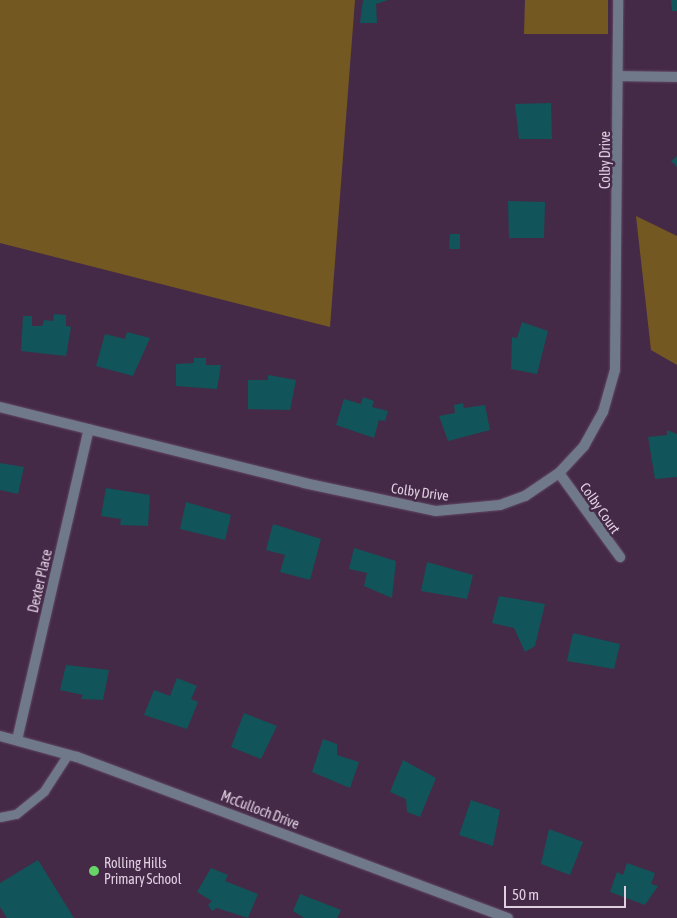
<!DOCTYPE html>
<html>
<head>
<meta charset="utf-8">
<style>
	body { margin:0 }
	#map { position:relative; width:677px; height:918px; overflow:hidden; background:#452a48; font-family:"Asap Condensed",sans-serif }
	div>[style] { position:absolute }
	.forest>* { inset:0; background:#735921 }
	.building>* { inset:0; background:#115459 }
	.roads { filter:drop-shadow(0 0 1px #614864) drop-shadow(0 0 1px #614864) }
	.lane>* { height:9px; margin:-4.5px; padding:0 4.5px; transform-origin:4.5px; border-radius:4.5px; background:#70798a }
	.street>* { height:10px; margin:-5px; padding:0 5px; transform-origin:5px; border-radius:5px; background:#70798a }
	.dots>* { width:14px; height:14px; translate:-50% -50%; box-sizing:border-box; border:2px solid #452a48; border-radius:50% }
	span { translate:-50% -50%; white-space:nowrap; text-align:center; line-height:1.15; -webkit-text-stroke:5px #452a48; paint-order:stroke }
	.street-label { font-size:14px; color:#e0cfe1 }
	.poi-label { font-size:14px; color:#e0cfe1 }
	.left { translate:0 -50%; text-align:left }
	.scale { position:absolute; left:504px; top:886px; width:122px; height:22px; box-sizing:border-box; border:2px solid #e0cfe1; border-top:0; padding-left:6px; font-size:15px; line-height:18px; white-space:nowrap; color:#e0cfe1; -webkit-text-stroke:4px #452a48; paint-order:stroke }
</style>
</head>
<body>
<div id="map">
	<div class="forest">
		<i style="clip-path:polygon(0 0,355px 0,330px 327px,0 243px)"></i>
		<i style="clip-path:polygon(525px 0,608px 0,608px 34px,524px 34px)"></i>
		<i style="clip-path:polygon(636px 216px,677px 236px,677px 365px,651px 350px)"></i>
	</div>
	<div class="building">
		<i style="clip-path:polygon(363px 0,388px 0,376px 4px,377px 23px,360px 23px)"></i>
		<i style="clip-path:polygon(671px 0,677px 0,677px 11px,672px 11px)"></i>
		<i style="clip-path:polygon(551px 103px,552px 139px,519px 139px,515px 104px)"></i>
		<i style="clip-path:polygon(677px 156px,677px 167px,671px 161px)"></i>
		<i style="clip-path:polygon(508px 201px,545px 202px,544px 238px,509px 238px)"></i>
		<i style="clip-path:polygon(450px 234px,460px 234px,460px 249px,449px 249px)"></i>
		<i style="clip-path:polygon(54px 314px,66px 315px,66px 326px,71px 327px,66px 356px,21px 351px,23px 316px,32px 316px,32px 326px,42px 326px,44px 320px,53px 321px)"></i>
		<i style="clip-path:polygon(522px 322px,548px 331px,537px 374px,511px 369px,512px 337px,517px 338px)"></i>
		<i style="clip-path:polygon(127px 332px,150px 338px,133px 376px,96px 366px,105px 334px,125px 339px)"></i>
		<i style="clip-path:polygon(194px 358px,206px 358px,206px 365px,221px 365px,217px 389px,176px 386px,176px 364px,194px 363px)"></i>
		<i style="clip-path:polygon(268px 375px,296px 380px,290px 410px,248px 409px,248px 380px,268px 380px)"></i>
		<i style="clip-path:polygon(363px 397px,374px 401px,372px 407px,388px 411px,385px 421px,379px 420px,374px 438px,336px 425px,344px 399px,361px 404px)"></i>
		<i style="clip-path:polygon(463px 403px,464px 408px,485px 405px,490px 430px,448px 441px,439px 416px,455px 413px,454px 405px)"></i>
		<i style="clip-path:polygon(667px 430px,677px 434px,677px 477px,655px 479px,648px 437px,667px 435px)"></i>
		<i style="clip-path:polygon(0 463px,24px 467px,18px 494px,0 490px)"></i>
		<i style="clip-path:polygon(106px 488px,150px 495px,148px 526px,120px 525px,121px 519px,101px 516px)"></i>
		<i style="clip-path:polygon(186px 502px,231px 515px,225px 540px,180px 529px)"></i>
		<i style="clip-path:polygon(273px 524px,321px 539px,310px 580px,280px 572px,285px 555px,266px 550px)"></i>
		<i style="clip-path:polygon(354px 548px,396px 561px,392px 598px,364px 586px,367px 573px,349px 569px)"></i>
		<i style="clip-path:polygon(427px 562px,473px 575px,467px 599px,421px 591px)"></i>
		<i style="clip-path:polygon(499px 596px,545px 604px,535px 646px,525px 652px,514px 628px,492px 623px)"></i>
		<i style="clip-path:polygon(573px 633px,620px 644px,614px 669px,567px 661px)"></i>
		<i style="clip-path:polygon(66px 665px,109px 670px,103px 700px,81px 699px,83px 695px,60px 690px)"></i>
		<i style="clip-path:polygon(177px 678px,197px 686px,191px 699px,198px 702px,187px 729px,144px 715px,154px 690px,170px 696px)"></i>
		<i style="clip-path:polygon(244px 713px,277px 726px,261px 759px,231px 747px)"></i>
		<i style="clip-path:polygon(323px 739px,337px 744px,337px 755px,359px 762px,350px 788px,312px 772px)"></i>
		<i style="clip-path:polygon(403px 760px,436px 778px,420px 817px,407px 812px,406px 799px,390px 792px)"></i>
		<i style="clip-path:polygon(471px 800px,500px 810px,493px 846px,459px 835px)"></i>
		<i style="clip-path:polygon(549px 829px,583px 842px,570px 875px,541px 864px)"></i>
		<i style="clip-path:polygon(38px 860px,74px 918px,7px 918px,0 907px,0 883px)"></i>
		<i style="clip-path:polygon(627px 863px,655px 873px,651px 884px,658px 886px,645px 905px,610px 892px,617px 872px,623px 875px)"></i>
		<i style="clip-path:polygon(211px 868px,228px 875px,225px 881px,258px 894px,248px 918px,217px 908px,212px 911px,208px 905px,212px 901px,197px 892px)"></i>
		<i style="clip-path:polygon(300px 894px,341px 910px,337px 918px,304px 918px,293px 911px)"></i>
	</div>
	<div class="roads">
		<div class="lane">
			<i style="left:0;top:817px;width:16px;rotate:-11deg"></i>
			<i style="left:16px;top:814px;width:36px;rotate:-39deg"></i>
			<i style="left:44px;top:791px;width:44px;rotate:-57deg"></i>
		</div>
		<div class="street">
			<i style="left:619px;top:76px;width:58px;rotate:1deg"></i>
			<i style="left:0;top:407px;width:313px;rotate:14deg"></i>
			<i style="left:304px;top:483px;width:135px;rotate:12deg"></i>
			<i style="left:436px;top:511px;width:64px;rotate:-5.4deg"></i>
			<i style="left:500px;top:505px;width:27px;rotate:-20deg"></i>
			<i style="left:525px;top:496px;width:41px;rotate:-34.1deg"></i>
			<i style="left:559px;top:473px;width:37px;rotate:-47deg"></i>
			<i style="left:584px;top:446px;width:39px;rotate:-61deg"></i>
			<i style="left:603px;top:412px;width:44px;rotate:-74.1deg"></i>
			<i style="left:615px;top:370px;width:370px;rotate:-89.5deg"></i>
			<i style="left:559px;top:473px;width:104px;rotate:54deg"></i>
			<i style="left:0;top:736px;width:80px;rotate:15.3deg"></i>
			<i style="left:77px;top:757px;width:460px;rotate:20.5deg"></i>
			<i style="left:17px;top:740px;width:319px;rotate:-77deg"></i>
		</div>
	</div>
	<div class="dots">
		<i style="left:94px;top:871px;background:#66d466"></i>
	</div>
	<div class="street-label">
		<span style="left:605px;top:160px;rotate:-90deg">Colby Drive</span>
		<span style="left:420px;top:492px;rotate:8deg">Colby Drive</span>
		<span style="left:600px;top:508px;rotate:55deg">Colby Court</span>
		<span style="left:40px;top:581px;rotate:-77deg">Dexter Place</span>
		<span style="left:260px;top:810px;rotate:21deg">McCulloch Drive</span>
	</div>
	<div class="poi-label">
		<span class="left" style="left:104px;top:871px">Rolling Hills<br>Primary School</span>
	</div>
	<div class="scale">50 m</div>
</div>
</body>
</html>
